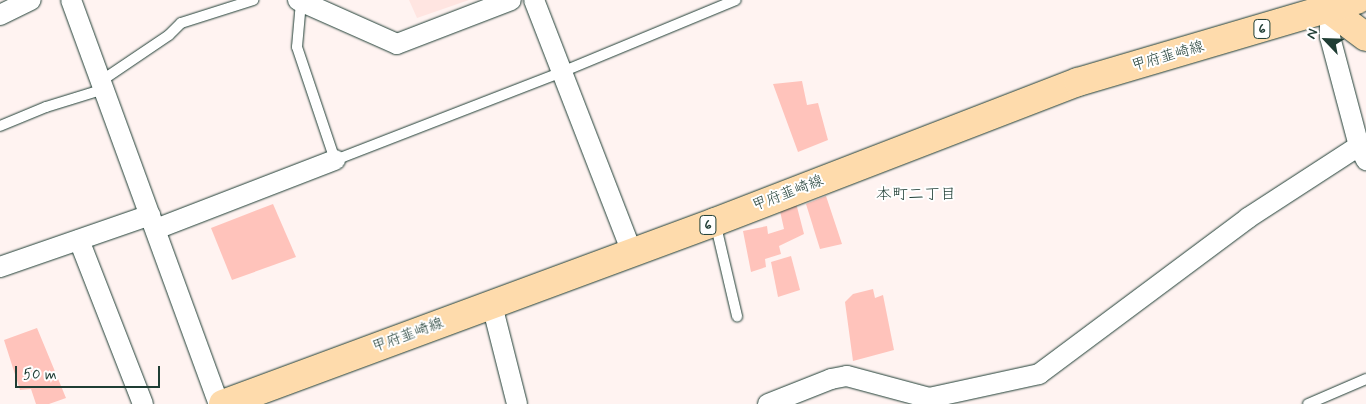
<!DOCTYPE html>
<html>
<head>
<meta charset="utf-8">
<style>
	body { margin:0 }
	#map { position:relative; width:1366px; height:404px; overflow:hidden; background:#fff3f1; font-family:Mynerve,"Klee One",sans-serif }
	div>[style] { position:absolute }
	.built>* { inset:0; background:#ffe5e1 }
	.building>* { inset:0; background:#ffc3bb }
	.roads { filter:drop-shadow(0 0 1px #1f3d34) drop-shadow(0 0 1px #1f3d34) }
	.lane>* { height:10px; margin:-5px; padding:0 5px; transform-origin:5px; border-radius:5px; background:#fff }
	.street>* { height:20px; margin:-10px; padding:0 10px; transform-origin:10px; border-radius:10px; background:#fff }
	.primary>* { height:28px; margin:-14px; padding:0 14px; transform-origin:14px; border-radius:14px; background:#fedbac }
	span { translate:-50% -50%; white-space:nowrap; text-align:center; line-height:1.15; -webkit-text-stroke:4px #fff; paint-order:stroke }
	.shield-label span { padding:1px 4px; background:#fff; border:1px solid; border-radius:4px; -webkit-text-stroke-width:0 }
	.shield-label { font-size:14px; color:#1f3d34; font-weight:700 }
	.street-label { font-size:15px; color:#1f3d34 }
	.neighbourhood-label { font-size:16px; color:#1f3d34 }
	.north { position:absolute; left:1301px; top:15px; width:50px; height:50px; -webkit-text-stroke:4px #fff; paint-order:stroke; rotate:294deg; font-size:14px; font-weight:700; line-height:20px; text-align:center; color:#1f3d34 }
	.north::after { content:''; display:block; margin:auto; width:18px; height:22px; background:#1f3d34; clip-path:polygon(50% 0,100% 100%,50% 72%,0 100%) }
	.scale { position:absolute; left:15px; top:366px; width:145px; height:22px; box-sizing:border-box; border:2px solid #1f3d34; border-top:0; padding-left:6px; font-size:15px; line-height:18px; white-space:nowrap; color:#1f3d34; -webkit-text-stroke:4px #fff; paint-order:stroke }
</style>
</head>
<body>
<div id="map">
	<div class="built">
		<i style="clip-path:polygon(409px 0,469px 0,417px 18px)"></i>
	</div>
	<div class="building">
		<i style="clip-path:polygon(802px 81px,807px 105px,818px 103px,828px 140px,798px 152px,773px 84px)"></i>
		<i style="clip-path:polygon(826px 196px,842px 244px,820px 249px,806px 204px)"></i>
		<i style="clip-path:polygon(796px 203px,804px 234px,779px 246px,781px 254px,765px 259px,766px 267px,751px 272px,743px 231px,767px 226px,768px 234px,784px 229px,780px 211px)"></i>
		<i style="clip-path:polygon(273px 204px,296px 257px,232px 280px,211px 228px)"></i>
		<i style="clip-path:polygon(791px 256px,800px 290px,778px 297px,771px 262px)"></i>
		<i style="clip-path:polygon(873px 289px,875px 298px,883px 295px,894px 350px,853px 361px,845px 302px,853px 294px)"></i>
		<i style="clip-path:polygon(37px 328px,66px 398px,49px 404px,36px 404px,31px 389px,20px 390px,4px 340px)"></i>
	</div>
	<div class="roads">
		<div class="lane">
			<i style="left:301px;top:2px;width:45px;rotate:95.1deg"></i>
			<i style="left:297px;top:47px;width:119px;rotate:71.4deg"></i>
			<i style="left:335px;top:160px;width:243px;rotate:-21.2deg"></i>
			<i style="left:562px;top:72px;width:188px;rotate:-22.5deg"></i>
			<i style="left:101px;top:81px;width:82px;rotate:-34.1deg"></i>
			<i style="left:169px;top:35px;width:17px;rotate:-45deg"></i>
			<i style="left:181px;top:23px;width:76px;rotate:-17.7deg"></i>
			<i style="left:0;top:126px;width:50px;rotate:-22.4deg"></i>
			<i style="left:46px;top:107px;width:61px;rotate:-17.2deg"></i>
			<i style="left:715px;top:222px;width:97px;rotate:76.8deg"></i>
			<i style="left:1308px;top:404px;width:63px;rotate:-23.3deg"></i>
		</div>
		<div class="street">
			<i style="left:71px;top:0;width:430px;rotate:69.9deg"></i>
			<i style="left:298px;top:0;width:108px;rotate:24deg"></i>
			<i style="left:397px;top:44px;width:122px;rotate:-21.1deg"></i>
			<i style="left:534px;top:0;width:271px;rotate:68.8deg"></i>
			<i style="left:1330px;top:10px;width:27px;rotate:90deg"></i>
			<i style="left:1330px;top:37px;width:113px;rotate:75.1deg"></i>
			<i style="left:1359px;top:146px;width:16px;rotate:63deg"></i>
			<i style="left:0;top:15px;width:34px;rotate:-26deg"></i>
			<i style="left:156px;top:229px;width:192px;rotate:-21.1deg"></i>
			<i style="left:79px;top:240px;width:176px;rotate:68.7deg"></i>
			<i style="left:0;top:267px;width:159px;rotate:-19.1deg"></i>
			<i style="left:492px;top:305px;width:102px;rotate:75.8deg"></i>
			<i style="left:768px;top:404px;width:68px;rotate:-21.6deg"></i>
			<i style="left:831px;top:379px;width:16px;rotate:-11deg"></i>
			<i style="left:847px;top:376px;width:85px;rotate:15deg"></i>
			<i style="left:929px;top:398px;width:113px;rotate:-12.3deg"></i>
			<i style="left:1039px;top:374px;width:261px;rotate:-36.7deg"></i>
			<i style="left:1248px;top:218px;width:132px;rotate:-33deg"></i>
		</div>
		<div class="primary">
			<i style="left:1330px;top:10px;width:45px;rotate:36.9deg"></i>
			<i style="left:223px;top:404px;width:525px;rotate:-20.3deg"></i>
			<i style="left:715px;top:222px;width:389px;rotate:-21.1deg"></i>
			<i style="left:1078px;top:82px;width:291px;rotate:-16.4deg"></i>
		</div>
	</div>
	<div class="shield-label">
		<span style="left:1262px;top:29px">6</span>
		<span style="left:708px;top:225px">6</span>
	</div>
	<div class="street-label">
		<span style="left:1168px;top:57px;rotate:-16deg">甲府韮崎線</span>
		<span style="left:788px;top:194px;rotate:-21deg">甲府韮崎線</span>
		<span style="left:408px;top:336px;rotate:-20deg">甲府韮崎線</span>
	</div>
	<div class="neighbourhood-label">
		<span style="left:916px;top:195px">本町二丁目</span>
	</div>
	<div class="north">N</div>
	<div class="scale">50 m</div>
</div>
</body>
</html>
